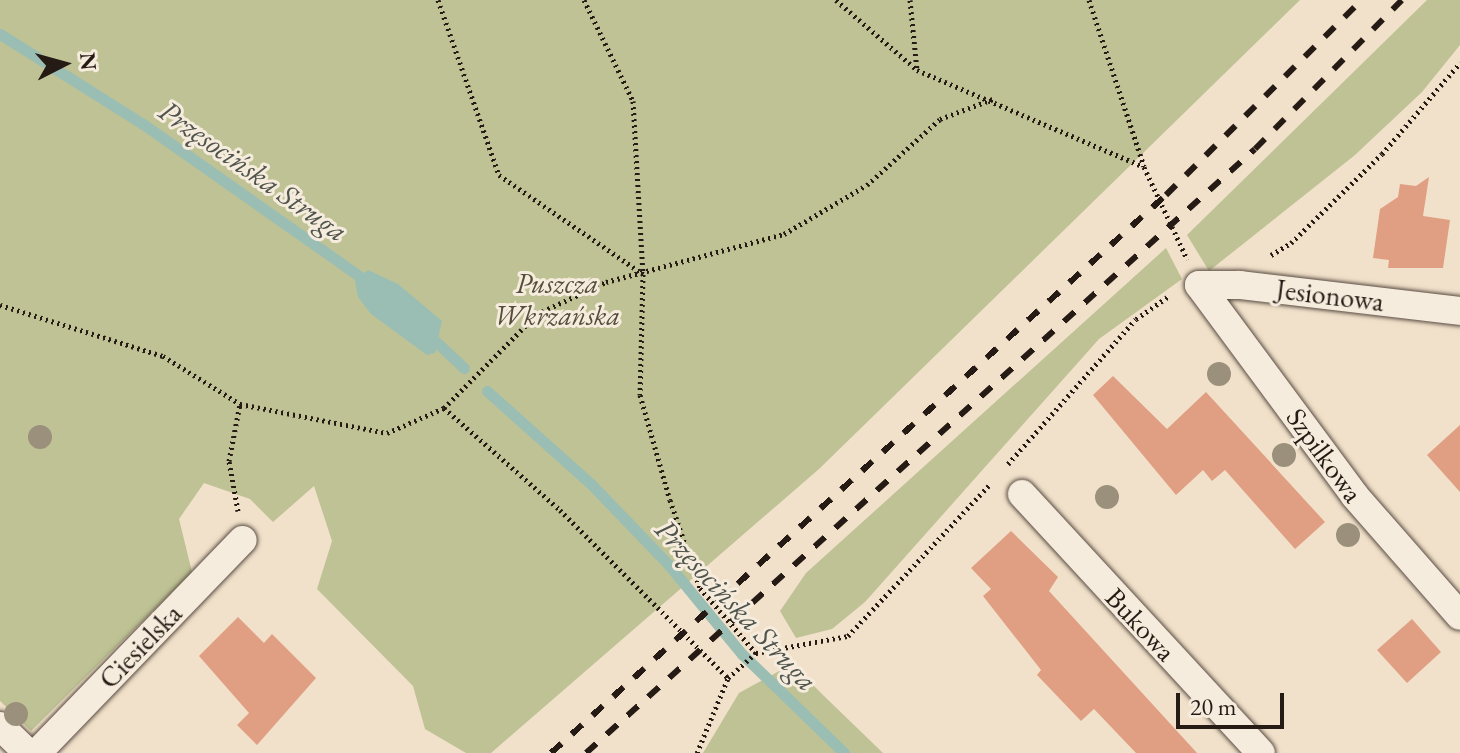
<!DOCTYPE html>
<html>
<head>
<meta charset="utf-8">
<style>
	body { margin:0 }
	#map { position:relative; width:1460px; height:753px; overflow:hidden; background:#f1e1ca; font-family:"EB Garamond",serif }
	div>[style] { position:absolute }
	.green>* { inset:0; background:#bec294 }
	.water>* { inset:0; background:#9bbeb4 }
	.stream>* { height:11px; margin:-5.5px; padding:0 5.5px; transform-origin:5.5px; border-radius:5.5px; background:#9bbeb4 }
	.building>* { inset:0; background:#e09e83 }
	.path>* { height:5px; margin-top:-2.5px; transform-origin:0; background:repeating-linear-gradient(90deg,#261b14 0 2px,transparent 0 6px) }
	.roads { filter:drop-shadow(0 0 2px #594c42) drop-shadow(0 0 2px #594c42) }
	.street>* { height:28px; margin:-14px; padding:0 14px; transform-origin:14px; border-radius:14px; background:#f6ecdd }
	.rail>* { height:6px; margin-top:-3px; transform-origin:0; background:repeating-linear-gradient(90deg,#261b14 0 14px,transparent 0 28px) }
	.trees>* { width:24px; height:24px; margin:-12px; border-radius:50%; background:#9b907b }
	span { translate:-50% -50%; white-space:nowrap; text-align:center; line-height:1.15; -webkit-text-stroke:6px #f6ecdd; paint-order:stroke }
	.park-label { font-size:28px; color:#544d3a; font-style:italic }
	.street-label { font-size:28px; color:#261b14 }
	.water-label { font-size:30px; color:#4f544c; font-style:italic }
	.north { position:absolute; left:24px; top:24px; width:80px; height:80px; -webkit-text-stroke:6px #f6ecdd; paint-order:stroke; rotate:84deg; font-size:22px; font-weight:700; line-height:32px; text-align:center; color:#261b14 }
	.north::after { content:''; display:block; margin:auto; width:28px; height:36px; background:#261b14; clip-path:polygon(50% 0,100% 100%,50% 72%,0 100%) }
	.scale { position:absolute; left:1176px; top:693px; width:108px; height:36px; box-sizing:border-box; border:4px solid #261b14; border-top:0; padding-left:10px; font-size:24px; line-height:28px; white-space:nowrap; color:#261b14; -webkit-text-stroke:6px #f6ecdd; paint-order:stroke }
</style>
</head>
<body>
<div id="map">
	<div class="green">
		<i style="clip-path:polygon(0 0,1300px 0,819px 469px,491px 753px,466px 753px,425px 729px,413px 686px,317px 589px,332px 541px,314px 486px,273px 522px,250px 499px,204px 483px,179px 519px,192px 572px,31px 731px,0 701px)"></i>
		<i style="clip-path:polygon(1427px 0,1460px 0,1460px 45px,1422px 92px,1355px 155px,1209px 271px,1187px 235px)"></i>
		<i style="clip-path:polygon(1166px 248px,1182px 279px,1099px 339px,865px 602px,832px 629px,796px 638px,780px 611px,806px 573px)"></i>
		<i style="clip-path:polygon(792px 664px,823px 695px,883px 753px,703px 753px,739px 693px)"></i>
	</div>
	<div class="water">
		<i style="clip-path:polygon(368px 270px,398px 284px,442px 321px,435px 353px,427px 355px,371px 314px,358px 297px,355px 281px)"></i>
	</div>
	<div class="stream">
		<i style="left:0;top:34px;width:169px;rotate:32.2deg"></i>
		<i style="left:143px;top:124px;width:275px;rotate:35.1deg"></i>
		<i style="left:429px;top:335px;width:48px;rotate:43.3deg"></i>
		<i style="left:487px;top:391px;width:140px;rotate:41.8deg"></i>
		<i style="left:591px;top:484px;width:111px;rotate:46.1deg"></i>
		<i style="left:668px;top:564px;width:117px;rotate:50.6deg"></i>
		<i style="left:742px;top:654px;width:142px;rotate:44.1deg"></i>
	</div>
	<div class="building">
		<i style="clip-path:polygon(1429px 177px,1423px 216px,1450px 220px,1443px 268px,1388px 268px,1389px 260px,1373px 258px,1380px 209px,1398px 197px,1400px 184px,1416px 186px)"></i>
		<i style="clip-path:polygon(1113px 376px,1167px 429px,1206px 392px,1325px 522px,1295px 549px,1225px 470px,1212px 481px,1203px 470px,1176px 495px,1093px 395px)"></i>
		<i style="clip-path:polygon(1460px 425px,1460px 492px,1427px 455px)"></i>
		<i style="clip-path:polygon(1011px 531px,1058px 577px,1049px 591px,1197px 753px,1136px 753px,1094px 709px,1081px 721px,1037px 675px,1041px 670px,983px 596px,991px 589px,971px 568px)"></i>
		<i style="clip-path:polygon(238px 617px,264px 643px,272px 634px,316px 678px,257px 745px,237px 725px,249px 713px,199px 656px)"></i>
		<i style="clip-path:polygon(1412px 619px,1441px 652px,1407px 683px,1377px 650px)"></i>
	</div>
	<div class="path">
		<i style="left:438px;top:0;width:185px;rotate:70.8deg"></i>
		<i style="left:499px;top:175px;width:175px;rotate:34.5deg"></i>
		<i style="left:643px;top:274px;width:121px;rotate:91.4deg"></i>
		<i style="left:640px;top:395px;width:109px;rotate:74.1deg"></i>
		<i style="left:670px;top:500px;width:93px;rotate:71.2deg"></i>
		<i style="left:700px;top:588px;width:86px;rotate:49.3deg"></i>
		<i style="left:584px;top:0;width:112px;rotate:64.1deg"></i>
		<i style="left:633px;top:101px;width:173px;rotate:86.7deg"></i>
		<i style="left:836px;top:0;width:107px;rotate:40.8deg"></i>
		<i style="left:917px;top:70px;width:247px;rotate:23.1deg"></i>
		<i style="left:1144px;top:167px;width:102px;rotate:64.9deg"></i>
		<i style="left:910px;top:0;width:70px;rotate:84.3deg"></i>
		<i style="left:1089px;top:0;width:175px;rotate:71.7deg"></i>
		<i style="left:1271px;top:255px;width:23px;rotate:-31deg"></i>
		<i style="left:1291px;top:243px;width:127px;rotate:-44.4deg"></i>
		<i style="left:1382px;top:154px;width:120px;rotate:-49.4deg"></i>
		<i style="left:0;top:305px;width:171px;rotate:17.4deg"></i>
		<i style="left:163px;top:356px;width:91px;rotate:31.9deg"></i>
		<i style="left:240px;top:404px;width:150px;rotate:11.2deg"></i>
		<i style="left:387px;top:433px;width:62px;rotate:-23.7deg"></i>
		<i style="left:444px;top:408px;width:154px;rotate:41.3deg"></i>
		<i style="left:560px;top:510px;width:238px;rotate:45deg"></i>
		<i style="left:444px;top:408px;width:132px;rotate:-45.3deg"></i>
		<i style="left:537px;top:314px;width:76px;rotate:-24.9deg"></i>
		<i style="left:606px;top:282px;width:184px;rotate:-15.1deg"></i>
		<i style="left:784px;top:234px;width:96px;rotate:-30.6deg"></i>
		<i style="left:867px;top:185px;width:98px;rotate:-42.1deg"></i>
		<i style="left:940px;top:119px;width:57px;rotate:-20.7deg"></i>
		<i style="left:1008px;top:464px;width:193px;rotate:-48.6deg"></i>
		<i style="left:1136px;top:319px;width:40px;rotate:-34.9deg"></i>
		<i style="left:238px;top:511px;width:51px;rotate:-100.2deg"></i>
		<i style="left:229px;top:461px;width:58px;rotate:-79.1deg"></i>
		<i style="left:697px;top:753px;width:81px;rotate:-67.5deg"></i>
		<i style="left:728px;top:678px;width:38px;rotate:-42deg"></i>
		<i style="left:756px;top:653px;width:94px;rotate:-10.5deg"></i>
		<i style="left:848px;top:636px;width:208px;rotate:-46.9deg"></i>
	</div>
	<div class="roads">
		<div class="street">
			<i style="left:1199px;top:285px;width:262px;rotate:53.5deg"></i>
			<i style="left:1355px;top:496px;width:159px;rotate:48.8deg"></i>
			<i style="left:1199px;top:285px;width:41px"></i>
			<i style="left:1240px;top:285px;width:222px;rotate:6.7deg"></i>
			<i style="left:1022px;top:494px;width:352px;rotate:47.3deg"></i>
			<i style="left:0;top:726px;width:39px;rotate:44deg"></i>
			<i style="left:37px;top:753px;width:296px;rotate:-46deg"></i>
		</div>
	</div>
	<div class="rail">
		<i style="left:551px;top:753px;width:830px;rotate:-42.22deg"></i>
		<i style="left:1166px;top:195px;width:276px;rotate:-44.9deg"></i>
		<i style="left:586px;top:753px;width:901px;rotate:-42.08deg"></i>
		<i style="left:1255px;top:149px;width:209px;rotate:-45.4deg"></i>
	</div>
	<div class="trees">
		<i style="left:1219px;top:374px"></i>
		<i style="left:40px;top:437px"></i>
		<i style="left:1284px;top:455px"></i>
		<i style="left:1107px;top:497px"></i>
		<i style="left:1348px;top:535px"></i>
		<i style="left:16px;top:714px"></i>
	</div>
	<div class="park-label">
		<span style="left:557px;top:299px">Puszcza<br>Wkrzańska</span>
	</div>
	<div class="street-label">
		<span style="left:1330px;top:295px;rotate:7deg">Jesionowa</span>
		<span style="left:1325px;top:455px;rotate:54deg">Szpilkowa</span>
		<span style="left:1141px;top:624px;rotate:47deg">Bukowa</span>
		<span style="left:140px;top:646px;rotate:-46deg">Ciesielska</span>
	</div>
	<div class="water-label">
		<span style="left:253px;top:171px;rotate:35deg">Przęsocińska Struga</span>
		<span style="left:736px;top:605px;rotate:47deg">Przęsocińska Struga</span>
	</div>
	<div class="north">N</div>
	<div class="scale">20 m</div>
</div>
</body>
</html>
